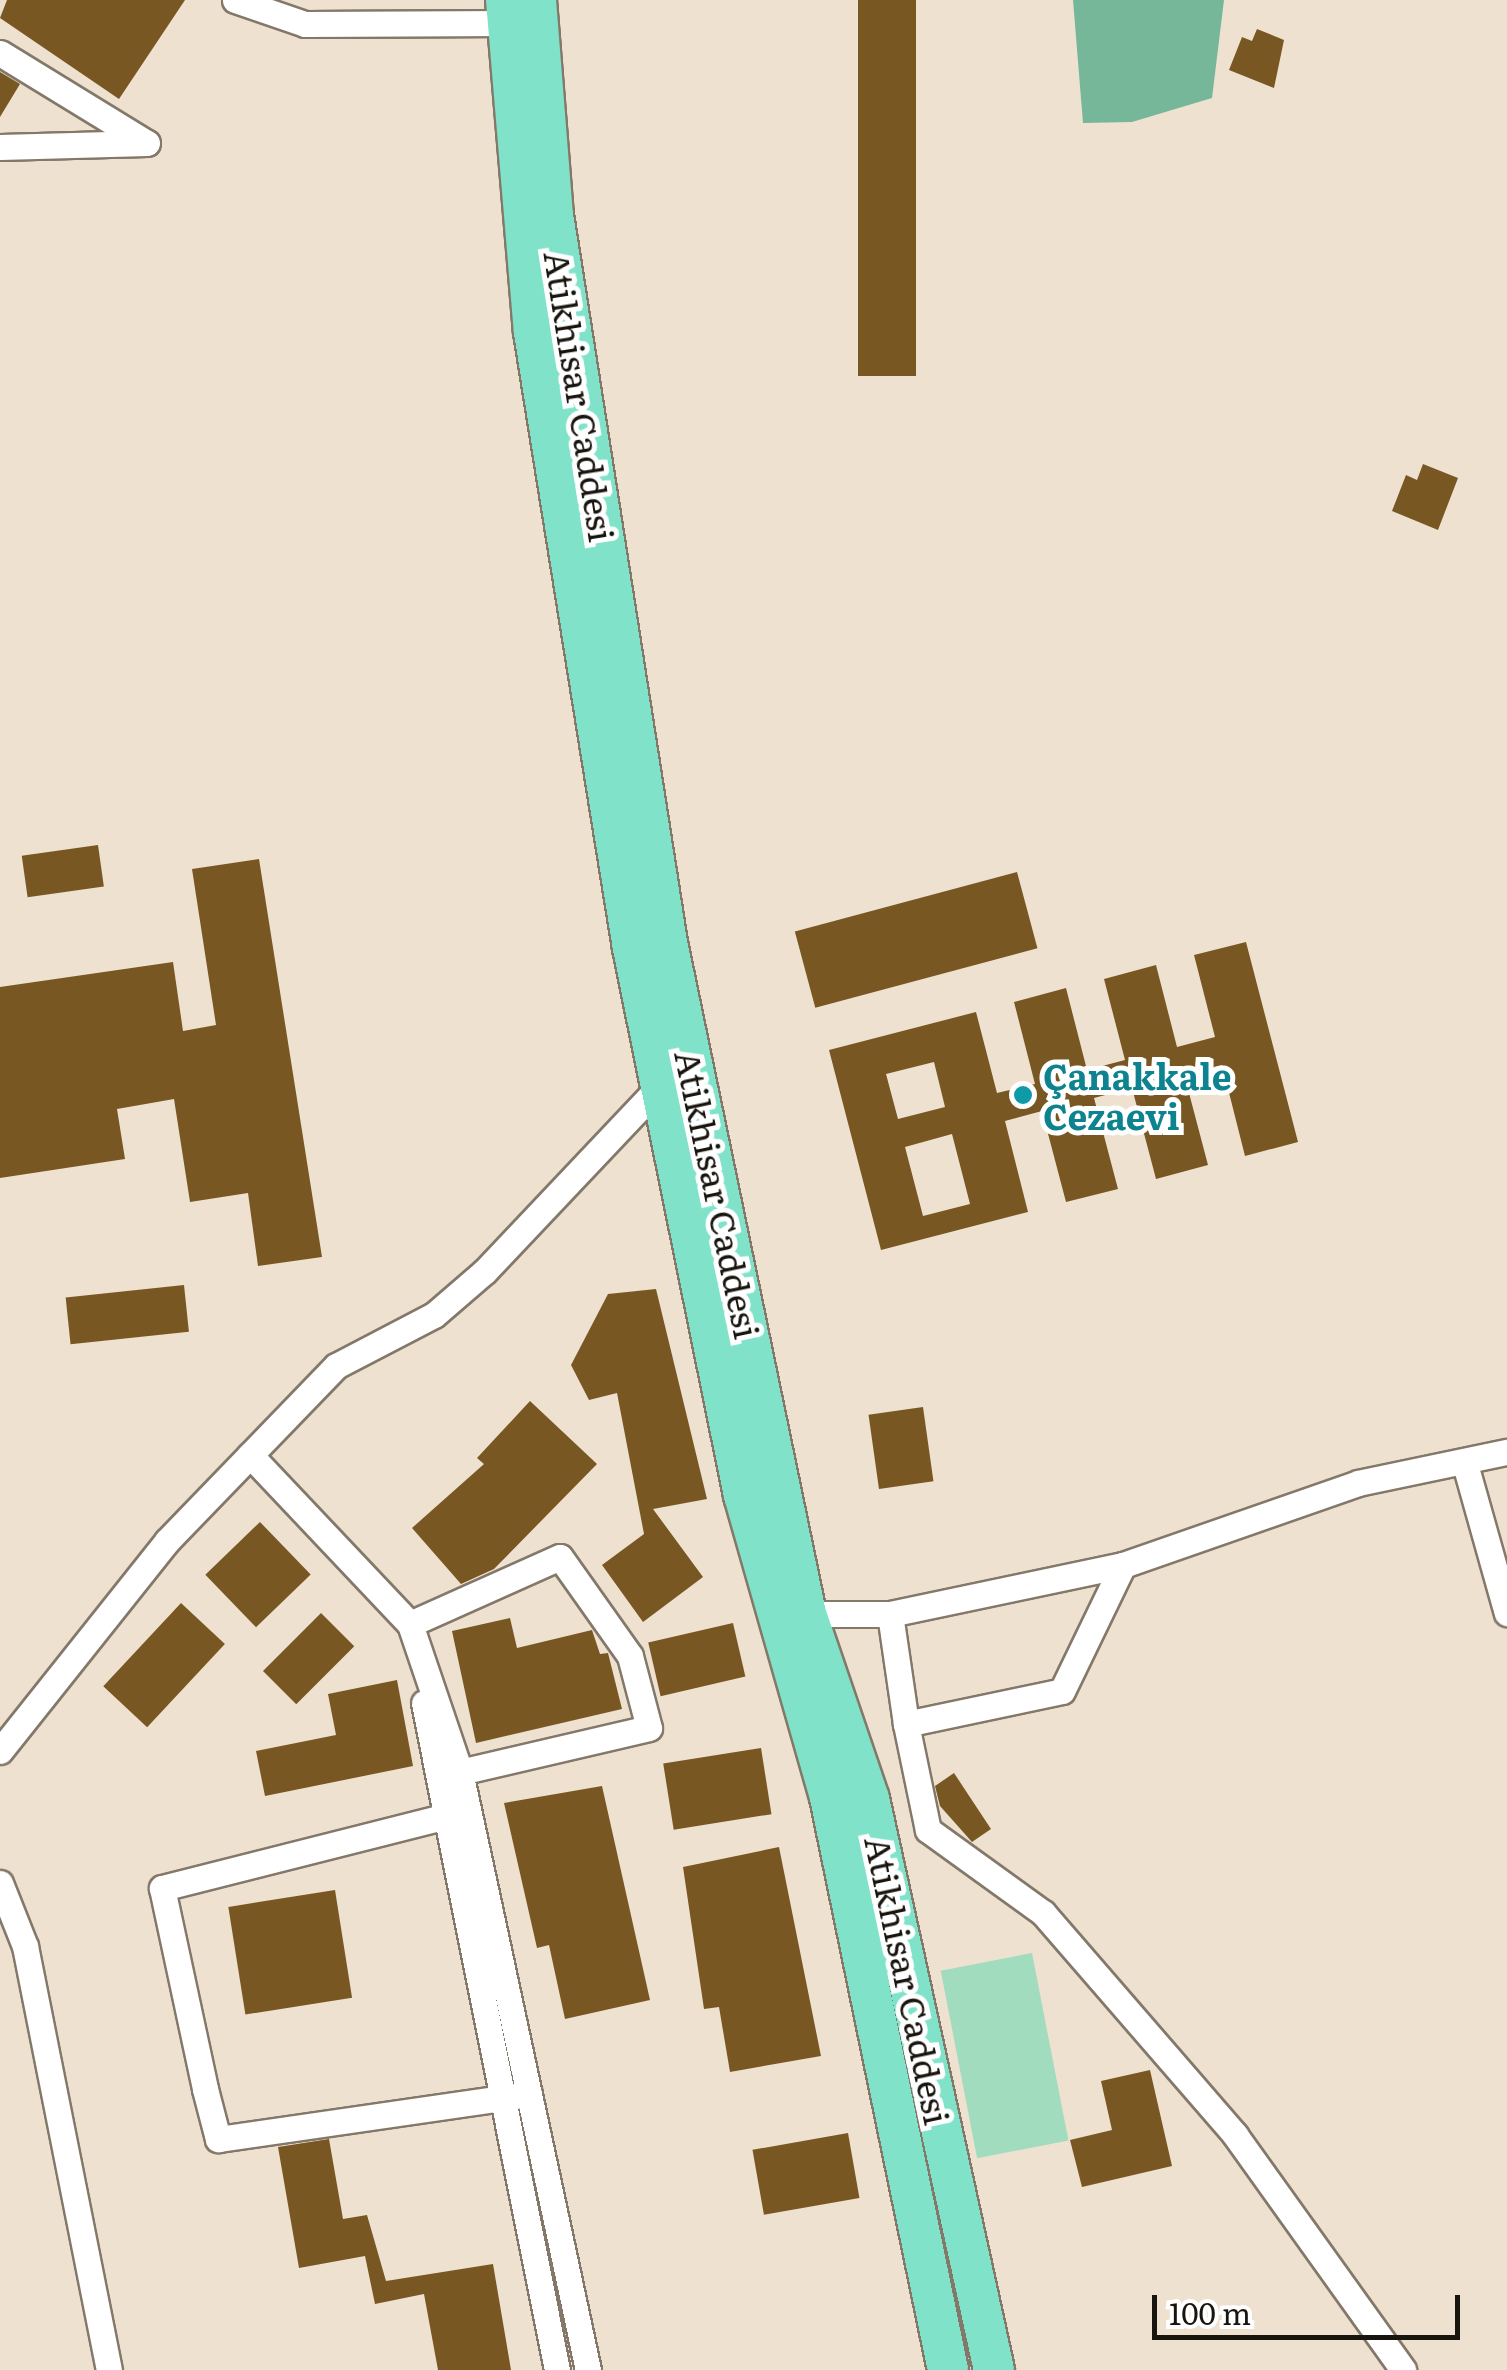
<!DOCTYPE html>
<meta charset="utf-8">
<style>
body{margin:0}
#map{position:relative;width:1507px;height:2370px;overflow:hidden;background:#eee1d0;font-family:Literata,serif}
div>[style]{position:absolute}
[style*='--x']{left:calc(var(--x)*1px);top:calc(var(--y)*1px);width:calc(var(--w)*1px);rotate:calc(var(--a)*1deg)}
.green>*{inset:0;background:#a1dcbf;transform-origin:0 0}
.forest>*{inset:0;background:#75b798}
.building>*{inset:0;background:#795723;transform-origin:0 0}
.roads{filter:drop-shadow(2px 0 #837869) drop-shadow(-2px 0 #837869) drop-shadow(0 2px #837869) drop-shadow(0 -2px #837869)}
.minor>*{height:25px;margin:-12.5px;padding:0 12.5px;transform-origin:12.5px;border-radius:12.5px;background:#fff}
.trunk>*{height:40px;margin:-20px;padding:0 20px;transform-origin:20px;border-radius:20px;background:#80e2c8}
.dots>*{width:28px;height:28px;translate:-50% -50%;box-sizing:border-box;border:5px solid #fff;border-radius:50%}
span{translate:-50% -50%;white-space:nowrap;text-align:center;line-height:1.15;-webkit-text-stroke:10px #fff;paint-order:stroke}
.street-label{font-size:35px;color:#18140e}
.culture-label{font-size:35px;color:#0d838f;font-weight:700}
.left{translate:0 -50%;text-align:left}
.scale{position:absolute;left:1152px;top:2295px;width:308px;height:45px;box-sizing:border-box;border:5px solid #18140e;border-top:0;padding-left:12px;font-size:30px;line-height:35px;white-space:nowrap;color:#18140e;-webkit-text-stroke:8px #fff;paint-order:stroke}
</style>
<div id="map">
<div class="green">
<i style="left:1032px;top:1953px;width:191px;height:93px;rotate:79deg"></i>
</div>
<div class="forest">
<i style="clip-path:polygon(1224px 0,1212px 98px,1132px 122px,1083px 123px,1073px 0)"></i>
</div>
<div class="building">
<i style="clip-path:polygon(7px 0,185px 0,119px 99px,0 18px)"></i>
<i style="left:858px;top:0;width:58px;height:376px"></i>
<i style="clip-path:polygon(1257px 29px,1284px 40px,1274px 88px,1229px 70px,1242px 37px,1252px 41px)"></i>
<i style="clip-path:polygon(0 72px,20px 84px,0 117px)"></i>
<i style="clip-path:polygon(1423px 464px,1458px 478px,1438px 530px,1392px 511px,1406px 475px,1417px 480px)"></i>
<i style="left:98px;top:845px;width:42px;height:77px;rotate:82deg"></i>
<i style="clip-path:polygon(259px 859px,322px 1257px,258px 1266px,248px 1193px,190px 1202px,174px 1099px,117px 1109px,125px 1159px,0 1178px,0 987px,173px 962px,183px 1031px,216px 1025px,192px 869px)"></i>
<i style="left:1017px;top:872px;width:79px;height:230px;rotate:75deg"></i>
<i style="clip-path:polygon(evenodd,1246px 942px,1298px 1142px,1245px 1156px,1222px 1065px,1184px 1074px,1208px 1165px,1156px 1179px,1132px 1088px,1094px 1098px,1118px 1189px,1066px 1202px,1042px 1111px,1005px 1121px,1028px 1212px,881px 1250px,829px 1050px,976px 1012px,997px 1093px,1035px 1084px,1014px 1002px,1066px 988px,1087px 1070px,1125px 1060px,1104px 979px,1156px 965px,1177px 1047px,1215px 1037px,1194px 955px,1246px 942px,934px 1062px,945px 1107px,898px 1119px,886px 1074px,934px 1062px,1246px 942px,952px 1134px,970px 1204px,923px 1216px,905px 1147px,952px 1134px)"></i>
<i style="left:184px;top:1285px;width:47px;height:119px;rotate:84deg"></i>
<i style="clip-path:polygon(656px 1289px,707px 1499px,653px 1509px,703px 1577px,643px 1622px,602px 1565px,644px 1534px,617px 1393px,589px 1400px,571px 1365px,608px 1294px)"></i>
<i style="clip-path:polygon(530px 1401px,597px 1464px,494px 1569px,461px 1584px,412px 1528px,484px 1464px,477px 1458px)"></i>
<i style="left:923px;top:1407px;width:75px;height:55px;rotate:82deg"></i>
<i style="left:260px;top:1522px;width:73px;height:76px;rotate:46deg"></i>
<i style="left:181px;top:1603px;width:60px;height:114px;rotate:43deg"></i>
<i style="left:321px;top:1613px;width:47px;height:82px;rotate:45deg"></i>
<i style="clip-path:polygon(510px 1618px,517px 1648px,592px 1630px,600px 1654px,608px 1653px,622px 1709px,476px 1743px,452px 1631px)"></i>
<i style="left:733px;top:1623px;width:55px;height:87px;rotate:77deg"></i>
<i style="clip-path:polygon(397px 1680px,413px 1766px,265px 1796px,256px 1751px,336px 1735px,328px 1694px)"></i>
<i style="left:761px;top:1748px;width:67px;height:99px;rotate:81deg"></i>
<i style="clip-path:polygon(954px 1773px,991px 1829px,972px 1842px,940px 1806px,935px 1786px)"></i>
<i style="clip-path:polygon(602px 1786px,650px 2000px,565px 2019px,549px 1945px,537px 1948px,504px 1803px)"></i>
<i style="clip-path:polygon(779px 1847px,821px 2056px,730px 2072px,719px 2007px,704px 2009px,683px 1867px)"></i>
<i style="left:335px;top:1890px;width:109px;height:108px;rotate:81deg"></i>
<i style="clip-path:polygon(1150px 2070px,1172px 2166px,1082px 2187px,1070px 2140px,1112px 2130px,1101px 2081px)"></i>
<i style="left:848px;top:2133px;width:66px;height:97px;rotate:80deg"></i>
<i style="clip-path:polygon(329px 2139px,343px 2219px,367px 2215px,386px 2281px,493px 2264px,511px 2370px,438px 2370px,424px 2294px,375px 2304px,365px 2256px,299px 2268px,278px 2147px)"></i>
</div>
<div class="roads">
<div class="minor">
<i style="--x:235;--y:0;--w:74;--a:18.9"></i>
<i style="--x:305;--y:24;--w:203;--a:-0.3"></i>
<i style="--x:0;--y:53;--w:172;--a:31.5"></i>
<i style="--x:0;--y:147;--w:147;--a:-1.6"></i>
<i style="--x:250;--y:1455;--w:233;--a:46.6"></i>
<i style="--x:410;--y:1624;--w:156;--a:71.3"></i>
<i style="--x:460;--y:1772;--w:612;--a:77.92"></i>
<i style="--x:1465;--y:1464;--w:155;--a:74.3"></i>
<i style="--x:806;--y:1614;--w:84;--a:0"></i>
<i style="--x:890;--y:1614;--w:111;--a:81.7"></i>
<i style="--x:906;--y:1724;--w:159;--a:-11.9"></i>
<i style="--x:1062;--y:1691;--w:140;--a:-64.2"></i>
<i style="--x:890;--y:1614;--w:238;--a:-11.9"></i>
<i style="--x:1123;--y:1565;--w:249;--a:-19.2"></i>
<i style="--x:1358;--y:1483;--w:152;--a:-11.8"></i>
<i style="--x:410;--y:1624;--w:164;--a:-24.1"></i>
<i style="--x:560;--y:1557;--w:121;--a:54.7"></i>
<i style="--x:630;--y:1656;--w:74;--a:75.2"></i>
<i style="--x:649;--y:1728;--w:194;--a:166.9"></i>
<i style="--x:460;--y:1772;--w:48;--a:110.7"></i>
<i style="--x:443;--y:1817;--w:290;--a:165.8"></i>
<i style="--x:162;--y:1888;--w:206;--a:77.9"></i>
<i style="--x:205;--y:2089;--w:52;--a:75.4"></i>
<i style="--x:218;--y:2139;--w:314;--a:-8.2"></i>
<i style="--x:424;--y:1703;--w:680;--a:78.72"></i>
<i style="--x:906;--y:1724;--w:108;--a:78.3"></i>
<i style="--x:928;--y:1830;--w:142;--a:35.8"></i>
<i style="--x:1043;--y:1913;--w:294;--a:49.1"></i>
<i style="--x:1235;--y:2135;--w:289;--a:54.4"></i>
<i style="--x:0;--y:1751;--w:268;--a:-51.5"></i>
<i style="--x:167;--y:1541;--w:243;--a:-46"></i>
<i style="--x:336;--y:1366;--w:110;--a:-27.5"></i>
<i style="--x:434;--y:1315;--w:67;--a:-40.8"></i>
<i style="--x:485;--y:1271;--w:255;--a:-46.6"></i>
<i style="--x:0;--y:1883;--w:68;--a:68.4"></i>
<i style="--x:25;--y:1946;--w:432;--a:78.8"></i>
</div>
<div class="trunk">
<i style="--x:506;--y:0;--w:333;--a:85.2"></i>
<i style="--x:534;--y:332;--w:624;--a:80.87"></i>
<i style="--x:633;--y:948;--w:558;--a:78.53"></i>
<i style="--x:744;--y:1495;--w:314;--a:74.1"></i>
<i style="--x:830;--y:1797;--w:585;--a:78.36"></i>
<i style="--x:536;--y:0;--w:216;--a:85.5"></i>
<i style="--x:553;--y:215;--w:737;--a:81.1"></i>
<i style="--x:667;--y:943;--w:685;--a:78.3"></i>
<i style="--x:806;--y:1614;--w:195;--a:71.2"></i>
<i style="--x:869;--y:1799;--w:585;--a:77.65"></i>
</div>
</div>
<div class="dots">
<i style="left:1023px;top:1095px;background:#0f9aa8"></i>
</div>
<div class="street-label">
<span style="left:581px;top:396px;rotate:81deg">Atikhisar Caddesi</span>
<span style="left:719px;top:1194px;rotate:78deg">Atikhisar Caddesi</span>
<span style="left:909px;top:1980px;rotate:78deg">Atikhisar Caddesi</span>
</div>
<div class="culture-label">
<span class="left" style="left:1043px;top:1095px">Çanakkale<br>Cezaevi</span>
</div>
<div class="scale">100 m</div>
</div>
